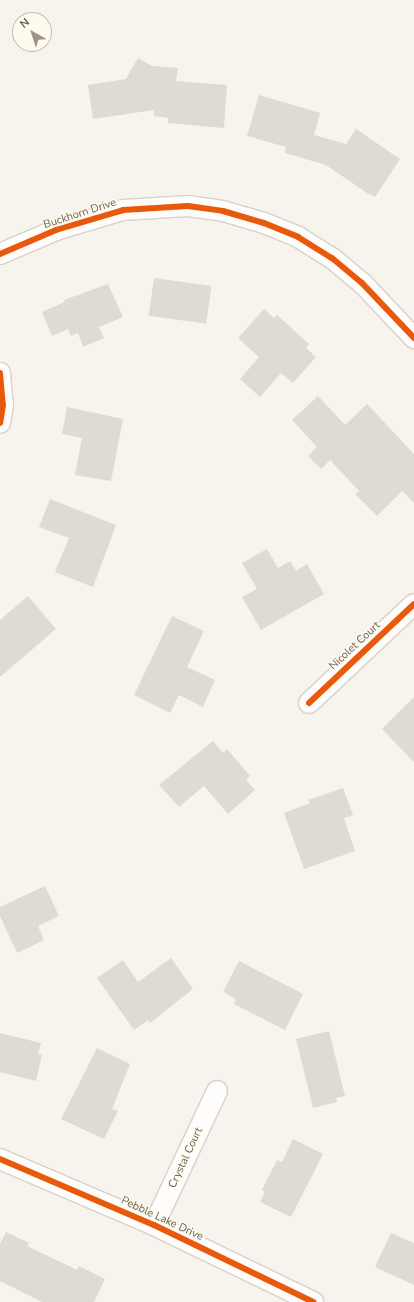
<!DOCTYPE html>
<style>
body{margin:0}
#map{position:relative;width:414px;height:1302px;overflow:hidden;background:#f6f4ed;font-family:"Nunito Sans",sans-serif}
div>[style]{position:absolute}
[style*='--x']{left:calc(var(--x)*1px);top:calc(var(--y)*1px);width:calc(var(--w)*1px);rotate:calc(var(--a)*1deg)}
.building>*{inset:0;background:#dfdad3;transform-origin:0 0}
.roads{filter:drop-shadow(1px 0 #d6d1cb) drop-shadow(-1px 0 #d6d1cb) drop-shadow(0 1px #d6d1cb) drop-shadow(0 -1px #d6d1cb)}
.minor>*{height:20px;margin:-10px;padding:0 10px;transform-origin:10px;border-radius:10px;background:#fefdfc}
.cycleway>*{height:6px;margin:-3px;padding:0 3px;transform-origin:3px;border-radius:3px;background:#e8590c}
span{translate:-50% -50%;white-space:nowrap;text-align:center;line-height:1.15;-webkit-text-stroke:3px #fdfaef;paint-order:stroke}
.street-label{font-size:11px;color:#72604f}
.north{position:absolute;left:12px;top:12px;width:40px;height:40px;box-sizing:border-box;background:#fdfaef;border:1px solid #c5bcaf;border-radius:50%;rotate:321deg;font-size:11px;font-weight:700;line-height:16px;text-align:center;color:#72604f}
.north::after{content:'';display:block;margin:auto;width:14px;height:18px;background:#a09486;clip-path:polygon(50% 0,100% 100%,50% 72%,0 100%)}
</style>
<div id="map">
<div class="building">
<i style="clip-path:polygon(138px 58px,152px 66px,178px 68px,176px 81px,227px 85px,224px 128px,168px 123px,168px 118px,154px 116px,154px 110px,93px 119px,88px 85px,126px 79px)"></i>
<i style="clip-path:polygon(259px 95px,320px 113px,314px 135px,346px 144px,356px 129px,400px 159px,375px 197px,367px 193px,326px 165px,285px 153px,286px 147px,247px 136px)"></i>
<i style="left:154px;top:278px;width:58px;height:38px;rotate:8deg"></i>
<i style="clip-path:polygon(108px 284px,123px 317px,99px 327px,104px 338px,83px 347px,78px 333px,71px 336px,68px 329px,52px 336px,42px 312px,65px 302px,64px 300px)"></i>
<i style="clip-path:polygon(264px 309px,274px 318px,277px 315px,309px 344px,306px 348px,316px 357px,293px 383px,281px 373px,260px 397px,240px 379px,259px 357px,238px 338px)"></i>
<i style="clip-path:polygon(318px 396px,345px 425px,367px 404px,414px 454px,414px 503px,402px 491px,377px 516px,355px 494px,359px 491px,330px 460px,321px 469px,308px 456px,317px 447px,292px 420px)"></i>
<i style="clip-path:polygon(67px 407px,123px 419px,111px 481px,75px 475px,82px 438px,62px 434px)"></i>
<i style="clip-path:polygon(50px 499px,116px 525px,93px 587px,55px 572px,69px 538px,39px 527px)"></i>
<i style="clip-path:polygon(267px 549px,278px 568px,290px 561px,296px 571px,307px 564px,324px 594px,261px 630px,242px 597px,257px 589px,242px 563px)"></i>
<i style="clip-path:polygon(28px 596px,56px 629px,0 677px,0 620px)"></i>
<i style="clip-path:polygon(172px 616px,204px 631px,187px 667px,215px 680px,203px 707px,179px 695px,170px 713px,134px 695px)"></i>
<i style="clip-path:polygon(414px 697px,414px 762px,382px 729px)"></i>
<i style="clip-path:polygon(213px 741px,223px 753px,227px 749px,250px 776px,246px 780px,255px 790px,228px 814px,204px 786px,179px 807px,159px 785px)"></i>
<i style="clip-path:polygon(343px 788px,353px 815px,344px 818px,355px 851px,304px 869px,284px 813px,310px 803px,308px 800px)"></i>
<i style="clip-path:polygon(45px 886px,59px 916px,38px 926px,44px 940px,17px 953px,0 916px,0 907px)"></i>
<i style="clip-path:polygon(171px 958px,193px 989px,150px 1023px,148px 1020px,134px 1030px,97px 978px,123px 960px,138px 982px)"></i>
<i style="clip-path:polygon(239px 961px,303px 994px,285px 1030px,234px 1004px,236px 999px,223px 992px)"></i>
<i style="clip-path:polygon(329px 1031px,345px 1096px,336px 1098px,337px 1102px,313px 1108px,296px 1039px)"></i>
<i style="clip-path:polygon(0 1033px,41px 1043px,38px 1054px,42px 1055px,36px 1081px,0 1072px)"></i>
<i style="clip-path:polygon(97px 1048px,130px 1064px,112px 1109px,118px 1111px,104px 1139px,61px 1119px)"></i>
<i style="clip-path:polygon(293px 1139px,323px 1154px,291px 1217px,260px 1202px,265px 1192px,262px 1190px,277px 1160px,282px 1162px)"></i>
<i style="clip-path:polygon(6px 1232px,29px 1243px,27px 1246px,77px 1270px,79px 1266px,105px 1279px,94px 1302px,42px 1302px,0 1281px,0 1244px)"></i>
<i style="clip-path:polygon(391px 1233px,414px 1243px,414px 1285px,375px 1267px)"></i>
</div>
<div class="roads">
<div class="minor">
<i style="--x:0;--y:254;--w:61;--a:-23.2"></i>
<i style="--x:56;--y:230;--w:70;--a:-16.6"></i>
<i style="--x:123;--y:210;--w:65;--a:-3.5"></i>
<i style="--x:188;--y:206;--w:35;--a:8"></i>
<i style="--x:223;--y:211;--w:43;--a:16.3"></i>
<i style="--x:264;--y:223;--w:37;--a:22"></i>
<i style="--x:298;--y:237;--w:40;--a:32"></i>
<i style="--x:332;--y:258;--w:39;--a:40"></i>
<i style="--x:362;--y:283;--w:76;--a:46.6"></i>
<i style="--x:0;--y:373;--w:32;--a:85"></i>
<i style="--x:3;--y:405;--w:18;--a:99"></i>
<i style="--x:309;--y:703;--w:144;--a:-43.3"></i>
<i style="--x:0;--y:1159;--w:168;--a:23.2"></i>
<i style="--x:154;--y:1225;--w:177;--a:25.8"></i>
<i style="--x:154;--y:1225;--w:148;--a:-64.8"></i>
</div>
</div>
<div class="cycleway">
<i style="--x:0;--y:254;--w:61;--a:-23.2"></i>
<i style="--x:56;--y:230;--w:70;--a:-16.6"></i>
<i style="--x:123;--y:210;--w:65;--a:-3.5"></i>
<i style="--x:188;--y:206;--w:35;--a:8"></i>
<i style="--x:223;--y:211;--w:43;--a:16.3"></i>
<i style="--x:264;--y:223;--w:37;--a:22"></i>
<i style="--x:298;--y:237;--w:40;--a:32"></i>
<i style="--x:332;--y:258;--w:39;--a:40"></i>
<i style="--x:362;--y:283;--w:76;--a:46.6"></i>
<i style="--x:0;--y:373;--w:32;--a:85"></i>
<i style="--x:3;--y:405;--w:18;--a:99"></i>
<i style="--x:309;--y:703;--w:144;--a:-43.3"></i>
<i style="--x:0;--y:1159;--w:168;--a:23.2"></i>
<i style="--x:154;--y:1225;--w:177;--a:25.8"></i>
</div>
<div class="street-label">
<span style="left:80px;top:214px;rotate:-18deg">Buckhorn Drive</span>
<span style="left:355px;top:646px;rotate:-43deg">Nicolet Court</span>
<span style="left:186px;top:1158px;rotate:-65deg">Crystal Court</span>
<span style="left:162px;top:1219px;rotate:25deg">Pebble Lake Drive</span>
</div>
<div class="north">N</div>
</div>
